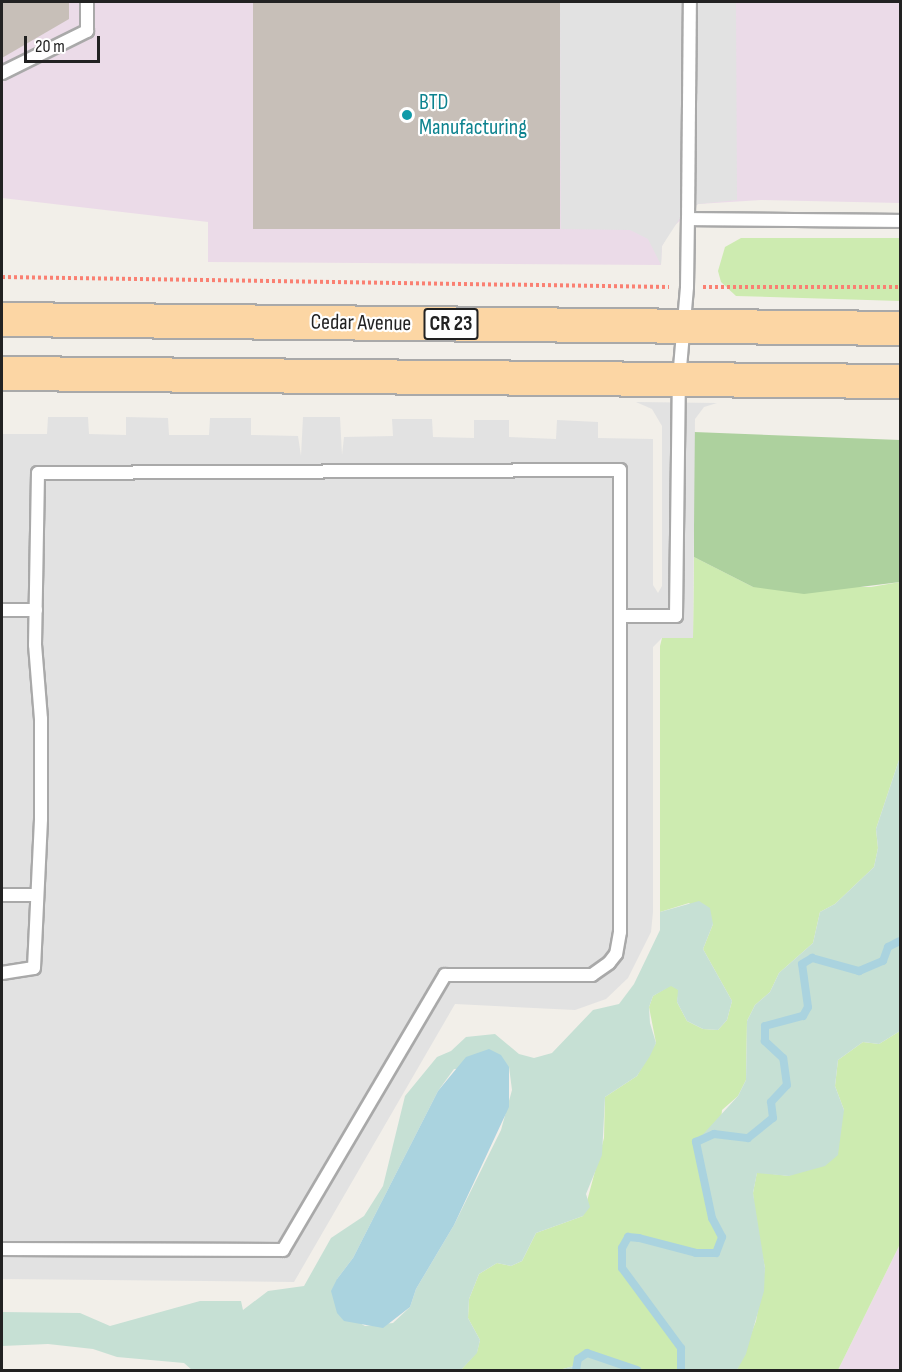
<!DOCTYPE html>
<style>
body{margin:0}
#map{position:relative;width:902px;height:1372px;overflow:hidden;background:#f2efe9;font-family:"Sofia Sans Condensed",sans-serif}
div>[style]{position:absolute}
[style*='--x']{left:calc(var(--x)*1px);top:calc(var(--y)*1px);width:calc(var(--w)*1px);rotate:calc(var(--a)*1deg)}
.industrial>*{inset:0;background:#ebdbe8}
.grass>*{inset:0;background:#cdebb0}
.forest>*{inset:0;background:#add19e}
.wetland>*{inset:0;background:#c6e0d4}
.parking>*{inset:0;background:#e2e2e2}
.water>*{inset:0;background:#aad3df}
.stream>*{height:8px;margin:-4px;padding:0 4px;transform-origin:4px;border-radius:4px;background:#aad3df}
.building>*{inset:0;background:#c7bfb8;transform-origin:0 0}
.path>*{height:4px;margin-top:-2px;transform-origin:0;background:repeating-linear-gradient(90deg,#fa8072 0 3px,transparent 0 6px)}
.roads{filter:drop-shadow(2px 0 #a9a9a9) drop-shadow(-2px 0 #a9a9a9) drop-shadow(0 2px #a9a9a9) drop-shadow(0 -2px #a9a9a9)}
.lane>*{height:12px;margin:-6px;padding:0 6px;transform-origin:6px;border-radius:6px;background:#fff}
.primary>*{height:33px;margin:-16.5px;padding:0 16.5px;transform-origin:16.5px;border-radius:16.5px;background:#fcd6a4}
.dots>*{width:16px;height:16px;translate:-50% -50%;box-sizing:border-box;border:3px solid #fff;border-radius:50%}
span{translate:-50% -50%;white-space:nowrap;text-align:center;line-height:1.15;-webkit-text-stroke:4.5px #fff;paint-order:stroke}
.shield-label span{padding:2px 4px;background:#fff;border:2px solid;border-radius:4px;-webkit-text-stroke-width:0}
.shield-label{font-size:21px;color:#222;font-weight:700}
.culture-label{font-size:22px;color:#0d838f}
.left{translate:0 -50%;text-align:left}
.street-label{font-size:22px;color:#222}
.frame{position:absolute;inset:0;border:3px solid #222;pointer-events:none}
.scale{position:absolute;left:24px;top:36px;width:76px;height:27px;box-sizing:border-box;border:3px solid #222;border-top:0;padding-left:8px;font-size:18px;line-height:21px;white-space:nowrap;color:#222;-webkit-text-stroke:4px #fff;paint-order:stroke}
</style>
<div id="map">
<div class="industrial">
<i style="clip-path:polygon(2px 2px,900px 2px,900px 203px,761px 200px,698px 204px,671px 229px,662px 246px,661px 265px,208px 262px,208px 222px,2px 198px)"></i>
<i style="clip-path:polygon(900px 1244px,900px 1370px,838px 1370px)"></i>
</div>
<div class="grass">
<i style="clip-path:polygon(741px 238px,900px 238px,900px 301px,736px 296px,721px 282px,718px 271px,725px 247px)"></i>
<i style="clip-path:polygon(694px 557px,753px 587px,871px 587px,900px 582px,900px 757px,876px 829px,878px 848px,874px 867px,835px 904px,820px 912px,813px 943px,779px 973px,770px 992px,755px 1005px,747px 1021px,746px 1080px,738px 1096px,722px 1110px,712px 1218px,722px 1237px,716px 1253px,696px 1253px,629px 1237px,623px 1268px,681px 1348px,681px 1370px,637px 1370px,587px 1353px,574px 1366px,559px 1370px,461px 1370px,477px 1352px,480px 1340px,468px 1318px,469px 1299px,479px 1274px,497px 1263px,511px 1266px,522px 1261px,536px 1233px,583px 1216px,604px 1138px,605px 1097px,637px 1076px,656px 1043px,649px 1007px,653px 996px,671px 985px,679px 990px,677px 1002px,687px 1021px,703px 1029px,718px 1030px,727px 1020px,732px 1001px,703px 949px,713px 924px,689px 903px,660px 912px,660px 646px,662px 638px,693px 638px)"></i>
<i style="clip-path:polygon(900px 1031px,900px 1244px,838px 1370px,737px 1370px,756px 1321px,765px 1268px,755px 1220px,753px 1193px,757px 1172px,789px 1176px,844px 1110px,835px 1086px,838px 1060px,863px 1042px,879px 1044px)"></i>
</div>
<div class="forest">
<i style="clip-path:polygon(694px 432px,900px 440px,900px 582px,804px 594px,753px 587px,694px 557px)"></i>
</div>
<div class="wetland">
<i style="clip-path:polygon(900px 757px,900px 1031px,879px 1044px,863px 1042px,838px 1060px,835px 1086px,844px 1110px,838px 1155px,825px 1166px,789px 1176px,757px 1173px,753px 1193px,765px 1268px,764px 1291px,746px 1354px,737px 1370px,681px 1370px,681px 1348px,622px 1268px,622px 1248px,628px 1237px,639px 1238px,696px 1253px,716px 1253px,722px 1237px,712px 1218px,696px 1142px,738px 1096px,746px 1080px,747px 1021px,755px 1005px,770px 992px,779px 973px,813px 943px,820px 912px,835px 904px,874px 867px,878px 848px,876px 829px)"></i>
<i style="clip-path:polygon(evenodd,699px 901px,710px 908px,713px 924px,703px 949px,732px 1001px,727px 1020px,718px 1030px,703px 1029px,687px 1021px,677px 1002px,678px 990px,671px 986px,653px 996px,649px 1007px,650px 1023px,656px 1043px,650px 1056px,637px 1076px,605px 1097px,602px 1155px,586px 1194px,590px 1207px,583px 1216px,536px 1233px,522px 1261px,511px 1266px,497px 1263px,479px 1274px,469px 1299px,468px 1318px,480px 1340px,477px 1353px,461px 1370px,192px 1370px,184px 1363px,117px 1357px,93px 1349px,48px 1344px,2px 1346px,2px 1312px,80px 1313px,110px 1326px,200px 1301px,241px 1301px,243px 1310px,268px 1291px,304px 1286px,331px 1238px,364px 1216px,383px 1186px,405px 1096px,437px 1057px,451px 1051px,466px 1037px,495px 1034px,519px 1054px,534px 1058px,552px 1053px,593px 1010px,619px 1004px,634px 984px,660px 930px,660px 912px,699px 901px,509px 1067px,512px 1090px,501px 1130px,454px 1225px,416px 1289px,410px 1307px,393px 1323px,365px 1326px,358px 1322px,337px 1279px,353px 1258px,438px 1091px,454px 1069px,509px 1067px)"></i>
<i style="clip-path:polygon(587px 1353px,606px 1359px,637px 1370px,559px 1370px,574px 1366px)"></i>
</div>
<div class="parking">
<i style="clip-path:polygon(560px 2px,736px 2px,737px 200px,698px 204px,682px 215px,662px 246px,661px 265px,648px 239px,630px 230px,561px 229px)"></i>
<i style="clip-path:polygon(636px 402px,717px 403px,704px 407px,695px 419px,693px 638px,662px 638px,653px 647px,653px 912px,651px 932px,628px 978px,606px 999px,575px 1010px,455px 1004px,294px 1282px,2px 1279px,2px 434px,47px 434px,48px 417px,88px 417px,89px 434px,126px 435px,126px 417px,168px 418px,169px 435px,209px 435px,210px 418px,251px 418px,251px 435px,298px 436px,301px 456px,303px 417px,340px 417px,342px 455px,344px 437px,393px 436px,392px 419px,432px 419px,433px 437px,474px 438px,474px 420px,509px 420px,509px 437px,556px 439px,557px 420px,598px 422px,598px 438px,653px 439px,653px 585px,658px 593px,662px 586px,662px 426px,652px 409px)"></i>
</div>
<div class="water">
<i style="clip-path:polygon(489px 1049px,501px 1055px,509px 1067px,509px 1107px,454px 1225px,416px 1289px,410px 1307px,383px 1328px,344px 1321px,337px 1313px,331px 1291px,337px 1279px,353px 1258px,438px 1091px,466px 1057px)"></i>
</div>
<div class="stream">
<i style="--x:576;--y:1370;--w:11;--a:-80"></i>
<i style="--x:578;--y:1359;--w:11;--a:-34"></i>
<i style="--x:587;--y:1353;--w:53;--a:18.8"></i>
<i style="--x:681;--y:1370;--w:22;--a:-90"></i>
<i style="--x:681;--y:1348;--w:99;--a:-126.4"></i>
<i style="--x:622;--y:1268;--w:20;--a:-90"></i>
<i style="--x:622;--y:1248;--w:13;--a:-61"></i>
<i style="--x:628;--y:1237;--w:11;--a:5"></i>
<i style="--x:639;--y:1238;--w:59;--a:14.7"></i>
<i style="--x:696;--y:1253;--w:20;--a:0"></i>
<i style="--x:716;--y:1253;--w:17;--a:-69"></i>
<i style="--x:722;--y:1237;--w:21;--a:-118"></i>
<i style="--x:712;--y:1218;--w:78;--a:-101.9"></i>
<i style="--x:696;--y:1142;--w:20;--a:-24"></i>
<i style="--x:714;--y:1134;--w:34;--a:7"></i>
<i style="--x:748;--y:1138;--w:32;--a:-39"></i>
<i style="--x:773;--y:1118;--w:16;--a:-97"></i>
<i style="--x:771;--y:1102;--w:23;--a:-47"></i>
<i style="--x:787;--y:1085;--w:27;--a:-98"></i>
<i style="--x:783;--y:1058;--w:25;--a:-137"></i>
<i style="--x:765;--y:1041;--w:15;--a:-90"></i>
<i style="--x:765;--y:1026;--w:39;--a:-15"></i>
<i style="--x:803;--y:1016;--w:10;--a:-61"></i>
<i style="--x:808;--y:1007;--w:43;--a:-97.9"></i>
<i style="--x:802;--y:964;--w:12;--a:-31"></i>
<i style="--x:812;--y:958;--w:49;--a:15.5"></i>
<i style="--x:859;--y:971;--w:26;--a:-23"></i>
<i style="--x:883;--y:961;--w:15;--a:-70"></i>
<i style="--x:888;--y:947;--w:13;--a:-27"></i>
</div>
<div class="building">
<i style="clip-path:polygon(2px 2px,69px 2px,69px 19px,2px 58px)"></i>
<i style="left:253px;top:2px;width:307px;height:227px"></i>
</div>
<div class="path">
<i style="--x:2;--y:277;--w:667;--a:0.86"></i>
<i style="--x:703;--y:287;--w:197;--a:0"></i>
</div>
<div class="roads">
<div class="lane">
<i style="--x:2;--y:73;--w:95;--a:-26.3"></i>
<i style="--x:87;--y:31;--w:29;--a:-90"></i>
<i style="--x:688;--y:219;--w:217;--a:-89.5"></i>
<i style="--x:2;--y:610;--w:34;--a:0"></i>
<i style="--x:620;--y:616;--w:56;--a:0"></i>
<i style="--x:676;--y:616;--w:237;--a:-89.3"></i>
<i style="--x:679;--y:379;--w:92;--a:-85"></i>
<i style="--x:687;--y:287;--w:68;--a:-89.2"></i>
<i style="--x:688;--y:219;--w:212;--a:0.5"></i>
<i style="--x:2;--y:895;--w:33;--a:0"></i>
<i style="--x:2;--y:973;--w:32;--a:-9"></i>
<i style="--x:34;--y:968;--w:149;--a:-87.3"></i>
<i style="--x:41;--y:819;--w:100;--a:-90"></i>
<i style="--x:41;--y:719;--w:74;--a:-94.6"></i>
<i style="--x:35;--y:645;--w:172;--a:-89"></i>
<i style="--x:38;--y:473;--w:582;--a:-0.3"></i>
<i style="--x:620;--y:470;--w:462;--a:90"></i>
<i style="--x:620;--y:932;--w:22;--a:100"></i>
<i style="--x:616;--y:954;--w:11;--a:128"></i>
<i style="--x:609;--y:963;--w:21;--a:145"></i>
<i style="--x:592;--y:975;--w:147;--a:180"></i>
<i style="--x:445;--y:975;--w:319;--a:120.5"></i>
<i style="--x:283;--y:1250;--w:281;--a:-179.8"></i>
</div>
<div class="primary">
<i style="--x:2;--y:319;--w:898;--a:0.57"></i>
<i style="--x:2;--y:373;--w:898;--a:0.51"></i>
</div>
</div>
<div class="dots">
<i style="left:407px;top:115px;background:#0f9aa8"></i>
</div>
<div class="shield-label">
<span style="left:451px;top:324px">CR 23</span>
</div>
<div class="culture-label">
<span class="left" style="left:419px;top:115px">BTD<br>Manufacturing</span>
</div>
<div class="street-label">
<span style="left:361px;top:323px;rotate:1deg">Cedar Avenue</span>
</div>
<div class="frame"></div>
<div class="scale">20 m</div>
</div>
